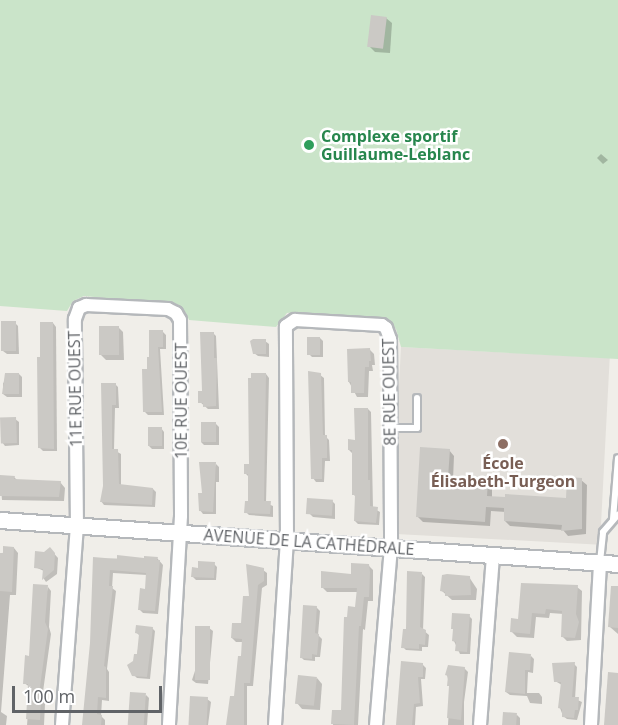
<!DOCTYPE html>
<meta charset="utf-8">
<style>
body{margin:0}
#map{position:relative;width:618px;height:725px;overflow:hidden;background:#f0eee9;font-family:"Open Sans",sans-serif}
div>[style]{position:absolute}
[style*='--x']{left:calc(var(--x)*1px);top:calc(var(--y)*1px);width:calc(var(--w)*1px);rotate:calc(var(--a)*1deg)}
.education>*{inset:0;background:#e2dfda;transform-origin:0 0}
.green>*{inset:0;background:#cae4c9}
.shadow>*{inset:0;background:#0003}
.building>*{inset:0;background:#cbc9c5;transform-origin:0 0}
.roads{filter:drop-shadow(2px 0 #b5b8bb) drop-shadow(-2px 0 #b5b8bb) drop-shadow(0 2px #b5b8bb) drop-shadow(0 -2px #b5b8bb)}
.service>*{height:6px;margin:-3px;padding:0 3px;transform-origin:3px;border-radius:3px;background:#fff}
.minor>*{height:12px;margin:-6px;padding:0 6px;transform-origin:6px;border-radius:6px;background:#fff}
.tertiary>*{height:15px;margin:-7.5px;padding:0 7.5px;transform-origin:7.5px;border-radius:7.5px;background:#fff}
.dots>*{width:16px;height:16px;translate:-50% -50%;box-sizing:border-box;border:3px solid #fff;border-radius:50%}
span{translate:-50% -50%;white-space:nowrap;text-align:center;line-height:1.15;-webkit-text-stroke:5px #fff;paint-order:stroke}
.leisure-label{font-size:16px;color:#27864d;font-weight:700}
.left{translate:0 -50%;text-align:left}
.street-label{font-size:16px;color:#606367}
.education-label{font-size:16px;color:#785e54;font-weight:700}
.scale{position:absolute;left:12px;top:686px;width:150px;height:27px;box-sizing:border-box;border:3px solid #606367;border-top:0;padding-left:8px;font-size:18px;line-height:21px;white-space:nowrap;color:#606367;-webkit-text-stroke:4px #fff;paint-order:stroke}
</style>
<div id="map">
<div class="education">
<i style="left:401px;top:347px;width:209px;height:187px;rotate:3deg"></i>
</div>
<div class="green">
<i style="clip-path:polygon(0 0,618px 0,618px 359px,401px 347px,396px 329px,384px 318px,297px 312px,287px 313px,276px 327px,189px 320px,186px 313px,177px 305px,84px 296px,73px 301px,67px 311px,0 306px)"></i>
</div>
<div class="shadow">
<i style="clip-path:polygon(386px 18px,392px 23px,390px 53px,375px 52px,370px 47px)"></i>
<i style="clip-path:polygon(601px 154px,608px 160px,603px 164px,597px 158px)"></i>
<i style="clip-path:polygon(15px 323px,18px 326px,19px 354px,7px 354px,3px 351px)"></i>
<i style="clip-path:polygon(53px 323px,56px 327px,57px 451px,43px 451px,40px 448px)"></i>
<i style="clip-path:polygon(118px 327px,123px 332px,124px 360px,106px 360px,101px 355px)"></i>
<i style="clip-path:polygon(163px 332px,166px 335px,166px 349px,160px 349px,164px 415px,148px 415px,145px 412px,148px 370px)"></i>
<i style="clip-path:polygon(213px 333px,216px 336px,219px 409px,208px 409px,200px 402px,204px 393px)"></i>
<i style="clip-path:polygon(320px 338px,323px 341px,323px 357px,312px 357px,309px 354px)"></i>
<i style="clip-path:polygon(265px 341px,269px 344px,269px 357px,258px 356px,254px 353px)"></i>
<i style="clip-path:polygon(370px 350px,374px 354px,375px 365px,372px 365px,373px 371px,369px 371px,368px 397px,357px 397px,349px 382px)"></i>
<i style="clip-path:polygon(19px 374px,22px 377px,22px 397px,7px 397px,3px 394px,3px 383px)"></i>
<i style="clip-path:polygon(266px 374px,269px 378px,266px 503px,273px 506px,273px 517px,249px 515px,246px 512px,250px 503px,249px 477px,245px 473px,250px 465px)"></i>
<i style="clip-path:polygon(320px 375px,324px 378px,325px 436px,329px 440px,330px 461px,325px 461px,324px 482px,316px 482px,313px 478px)"></i>
<i style="clip-path:polygon(102px 384px,115px 384px,118px 387px,119px 408px,115px 408px,114px 450px,121px 454px,121px 486px,153px 489px,156px 492px,155px 507px,104px 505px,101px 501px,104px 486px)"></i>
<i style="clip-path:polygon(368px 409px,371px 412px,373px 508px,380px 512px,379px 525px,358px 524px,355px 521px,357px 498px,354px 495px,352px 453px,349px 450px,357px 441px)"></i>
<i style="clip-path:polygon(15px 419px,19px 422px,19px 445px,5px 446px,2px 442px)"></i>
<i style="clip-path:polygon(216px 424px,219px 427px,219px 445px,204px 445px,201px 442px)"></i>
<i style="clip-path:polygon(161px 428px,164px 432px,164px 449px,152px 449px,149px 446px)"></i>
<i style="clip-path:polygon(449px 450px,454px 456px,453px 480px,487px 482px,492px 487px,492px 498px,567px 500px,581px 480px,587px 485px,586px 534px,568px 536px,563px 530px,510px 526px,505px 521px,506px 512px,491px 511px,490px 526px,423px 522px,417px 516px)"></i>
<i style="clip-path:polygon(216px 464px,219px 467px,219px 482px,216px 482px,216px 514px,203px 514px,200px 510px,204px 494px)"></i>
<i style="clip-path:polygon(0 476px,14px 477px,18px 481px,60px 482px,65px 488px,64px 501px,2px 500px)"></i>
<i style="clip-path:polygon(332px 501px,335px 504px,335px 519px,313px 517px,310px 514px)"></i>
<i style="clip-path:polygon(14px 548px,18px 553px,16px 595px,10px 595px,1px 712px,7px 716px,6px 725px,0 725px,0 554px)"></i>
<i style="clip-path:polygon(50px 549px,58px 558px,57px 574px,46px 582px,44px 579px,44px 571px,35px 567px)"></i>
<i style="clip-path:polygon(157px 558px,163px 565px,158px 614px,143px 613px,139px 609px,146px 590px,147px 575px,113px 573px,112px 588px,116px 591px,107px 669px,109px 672px,109px 701px,102px 700px,101px 716px,105px 720px,105px 725px,84px 725px,91px 643px,94px 559px)"></i>
<i style="clip-path:polygon(214px 564px,217px 567px,216px 580px,196px 580px,193px 577px,199px 569px)"></i>
<i style="clip-path:polygon(248px 566px,263px 570px,267px 573px,267px 585px,262px 588px,253px 686px,247px 686px,247px 725px,230px 725px,244px 642px,236px 642px,232px 638px,243px 625px,251px 597px)"></i>
<i style="clip-path:polygon(369px 566px,373px 570px,373px 601px,368px 601px,365px 630px,363px 629px,358px 725px,333px 725px,334px 711px,342px 712px,348px 619px,357px 609px,358px 592px,327px 592px,323px 588px)"></i>
<i style="clip-path:polygon(422px 574px,425px 577px,423px 630px,429px 635px,428px 647px,422px 647px,422px 651px,406px 650px,403px 647px)"></i>
<i style="clip-path:polygon(469px 577px,477px 589px,476px 600px,452px 600px,442px 591px)"></i>
<i style="clip-path:polygon(48px 587px,51px 591px,49px 627px,51px 634px,42px 699px,45px 704px,44px 725px,27px 725px,30px 687px,24px 683px)"></i>
<i style="clip-path:polygon(577px 587px,582px 591px,581px 640px,567px 641px,562px 636px,564px 614px,550px 613px,549px 618px,536px 617px,534px 638px,517px 637px,512px 632px,519px 620px)"></i>
<i style="clip-path:polygon(618px 588px,618px 634px,610px 627px)"></i>
<i style="clip-path:polygon(316px 607px,320px 611px,318px 635px,322px 639px,320px 657px,315px 657px,315px 661px,304px 660px,301px 657px)"></i>
<i style="clip-path:polygon(469px 616px,472px 619px,470px 654px,460px 654px,454px 641px)"></i>
<i style="clip-path:polygon(152px 628px,155px 631px,150px 679px,137px 678px,134px 675px,140px 636px,137px 633px)"></i>
<i style="clip-path:polygon(209px 628px,213px 631px,208px 684px,196px 683px,192px 680px)"></i>
<i style="clip-path:polygon(531px 656px,534px 659px,533px 673px,528px 672px,527px 693px,539px 693px,542px 697px,542px 704px,530px 703px,527px 696px,510px 695px,506px 692px)"></i>
<i style="clip-path:polygon(574px 664px,577px 667px,575px 699px,582px 702px,577px 720px,567px 719px,563px 716px,560px 708px,562px 685px,555px 681px)"></i>
<i style="clip-path:polygon(423px 665px,426px 668px,425px 679px,421px 679px,423px 706px,416px 707px,415px 725px,397px 725px)"></i>
<i style="clip-path:polygon(464px 668px,468px 672px,464px 702px,464px 725px,448px 725px,450px 688px,447px 675px)"></i>
<i style="clip-path:polygon(317px 678px,322px 684px,320px 710px,302px 709px,297px 703px)"></i>
<i style="clip-path:polygon(146px 695px,149px 698px,147px 725px,129px 725px)"></i>
<i style="clip-path:polygon(207px 699px,211px 702px,208px 725px,189px 725px)"></i>
<i style="clip-path:polygon(517px 715px,520px 718px,520px 725px,503px 725px)"></i>
</div>
<div class="building">
<i style="left:371px;top:15px;width:16px;height:32px;rotate:7deg"></i>
<i style="left:16px;top:321px;width:30px;height:15px;rotate:90deg"></i>
<i style="clip-path:polygon(40px 322px,53px 322px,54px 449px,38px 448px,37px 357px,40px 357px)"></i>
<i style="left:99px;top:326px;width:20px;height:29px"></i>
<i style="clip-path:polygon(149px 330px,163px 330px,163px 347px,158px 347px,162px 412px,143px 412px,142px 369px,147px 369px,147px 357px,149px 357px)"></i>
<i style="clip-path:polygon(200px 332px,214px 332px,214px 358px,217px 358px,216px 406px,203px 407px,203px 403px,198px 403px,198px 391px,202px 391px)"></i>
<i style="left:307px;top:337px;width:13px;height:18px"></i>
<i style="clip-path:polygon(253px 339px,266px 339px,266px 354px,253px 354px,250px 341px)"></i>
<i style="clip-path:polygon(370px 348px,371px 361px,369px 361px,369px 367px,365px 367px,364px 393px,351px 393px,351px 382px,348px 382px,347px 349px)"></i>
<i style="clip-path:polygon(308px 371px,321px 373px,323px 435px,327px 435px,327px 458px,322px 458px,322px 479px,311px 479px)"></i>
<i style="clip-path:polygon(5px 373px,19px 373px,19px 394px,2px 394px)"></i>
<i style="clip-path:polygon(251px 373px,266px 373px,264px 501px,271px 501px,270px 514px,244px 513px,245px 501px,248px 501px,248px 474px,244px 474px,244px 464px,249px 464px,248px 378px,251px 378px)"></i>
<i style="clip-path:polygon(101px 383px,116px 383px,116px 405px,112px 405px,112px 449px,118px 449px,119px 484px,153px 488px,152px 505px,100px 502px,103px 486px)"></i>
<i style="clip-path:polygon(354px 408px,368px 408px,368px 480px,370px 480px,370px 506px,378px 507px,376px 523px,354px 521px,355px 495px,352px 495px,352px 450px,348px 450px,348px 439px,355px 440px)"></i>
<i style="left:16px;top:417px;width:26px;height:16px;rotate:88deg"></i>
<i style="left:201px;top:422px;width:15px;height:20px"></i>
<i style="left:148px;top:427px;width:14px;height:19px"></i>
<i style="clip-path:polygon(420px 447px,450px 449px,448px 478px,488px 481px,487px 496px,505px 497px,505px 494px,566px 498px,567px 477px,582px 478px,582px 529px,561px 531px,562px 525px,504px 521px,504px 508px,486px 507px,485px 522px,416px 517px)"></i>
<i style="clip-path:polygon(199px 462px,216px 462px,213px 512px,199px 511px,198px 493px,202px 493px)"></i>
<i style="clip-path:polygon(0 475px,15px 476px,14px 479px,61px 481px,59px 497px,0 496px)"></i>
<i style="left:307px;top:498px;width:26px;height:16px;rotate:4deg"></i>
<i style="clip-path:polygon(3px 546px,14px 547px,12px 592px,0 591px,0 553px,3px 553px)"></i>
<i style="clip-path:polygon(50px 547px,55px 553px,54px 570px,42px 580px,43px 569px,34px 568px,35px 551px,44px 552px)"></i>
<i style="clip-path:polygon(117px 555px,144px 558px,144px 556px,158px 557px,157px 560px,160px 560px,155px 611px,138px 610px,140px 588px,145px 589px,146px 573px,110px 570px,109px 586px,113px 586px,104px 666px,106px 667px,106px 698px,98px 697px,97px 714px,102px 715px,101px 725px,82px 725px,90px 643px,93px 557px,117px 559px)"></i>
<i style="clip-path:polygon(198px 561px,215px 562px,214px 578px,191px 577px,192px 567px,198px 568px)"></i>
<i style="clip-path:polygon(351px 563px,369px 564px,370px 572px,369px 597px,364px 597px,361px 626px,359px 626px,354px 725px,331px 724px,332px 710px,341px 710px,344px 617px,347px 617px,348px 606px,355px 607px,357px 588px,321px 588px,321px 571px,351px 574px)"></i>
<i style="clip-path:polygon(246px 564px,264px 568px,264px 581px,258px 585px,250px 683px,244px 683px,244px 725px,226px 725px,230px 696px,234px 696px,238px 656px,241px 656px,242px 639px,231px 638px,232px 623px,241px 623px,243px 596px,249px 596px)"></i>
<i style="clip-path:polygon(407px 571px,422px 572px,420px 627px,426px 630px,425px 645px,419px 644px,419px 649px,401px 648px,403px 629px,406px 629px)"></i>
<i style="clip-path:polygon(447px 574px,470px 576px,471px 595px,445px 596px,445px 592px,440px 591px,442px 575px)"></i>
<i style="clip-path:polygon(521px 583px,578px 585px,576px 614px,579px 622px,575px 638px,561px 637px,562px 611px,546px 609px,545px 614px,532px 613px,530px 634px,510px 632px,511px 618px,518px 619px)"></i>
<i style="clip-path:polygon(33px 584px,48px 585px,45px 622px,48px 629px,39px 694px,41px 699px,40px 720px,26px 719px,28px 684px,23px 684px,25px 655px,29px 656px)"></i>
<i style="clip-path:polygon(611px 586px,618px 586px,618px 628px,608px 627px)"></i>
<i style="clip-path:polygon(303px 605px,317px 606px,315px 633px,319px 634px,317px 655px,312px 654px,312px 659px,300px 658px)"></i>
<i style="clip-path:polygon(452px 613px,470px 614px,467px 652px,455px 651px,456px 642px,452px 641px,453px 629px,451px 629px)"></i>
<i style="clip-path:polygon(136px 625px,153px 627px,147px 677px,132px 676px,127px 665px,133px 661px,134px 654px,137px 654px,139px 634px,135px 633px)"></i>
<i style="left:195px;top:626px;width:15px;height:54px"></i>
<i style="clip-path:polygon(509px 652px,531px 654px,530px 670px,525px 670px,525px 694px,505px 692px)"></i>
<i style="clip-path:polygon(401px 661px,423px 663px,423px 677px,418px 677px,420px 703px,414px 704px,412px 725px,396px 725px)"></i>
<i style="clip-path:polygon(575px 662px,572px 697px,579px 697px,578px 710px,575px 710px,574px 718px,562px 717px,562px 709px,558px 708px,561px 682px,554px 682px,552px 663px)"></i>
<i style="clip-path:polygon(448px 665px,465px 667px,461px 720px,447px 718px,449px 686px,447px 686px,448px 676px,445px 675px)"></i>
<i style="clip-path:polygon(608px 672px,618px 673px,618px 725px,604px 725px)"></i>
<i style="left:298px;top:675px;width:19px;height:29px;rotate:6deg"></i>
<i style="left:130px;top:692px;width:16px;height:33px;rotate:4deg"></i>
<i style="left:190px;top:696px;width:18px;height:29px;rotate:3deg"></i>
<i style="left:503px;top:712px;width:14px;height:13px;rotate:4deg"></i>
</div>
<div class="roads">
<div class="service">
<i style="--x:390;--y:428;--w:27;--a:0"></i>
<i style="--x:417;--y:428;--w:30;--a:-90"></i>
<i style="--x:613;--y:519;--w:61;--a:-85.3"></i>
<i style="--x:600;--y:562;--w:30;--a:-84"></i>
<i style="--x:603;--y:532;--w:23;--a:-49"></i>
</div>
<div class="minor">
<i style="--x:62;--y:725;--w:199;--a:-85.7"></i>
<i style="--x:77;--y:527;--w:208;--a:-90.6"></i>
<i style="--x:75;--y:319;--w:12;--a:-70"></i>
<i style="--x:79;--y:308;--w:8;--a:-23"></i>
<i style="--x:86;--y:305;--w:82;--a:2.8"></i>
<i style="--x:168;--y:309;--w:9;--a:27"></i>
<i style="--x:176;--y:313;--w:8;--a:60"></i>
<i style="--x:180;--y:320;--w:196;--a:89.7"></i>
<i style="--x:181;--y:516;--w:209;--a:93.3"></i>
<i style="--x:275;--y:725;--w:186;--a:-86.3"></i>
<i style="--x:287;--y:539;--w:213;--a:-90.3"></i>
<i style="--x:286;--y:326;--w:11;--a:-34"></i>
<i style="--x:295;--y:320;--w:87;--a:3.3"></i>
<i style="--x:382;--y:325;--w:5;--a:37"></i>
<i style="--x:386;--y:328;--w:12;--a:70"></i>
<i style="--x:390;--y:339;--w:208;--a:89.7"></i>
<i style="--x:391;--y:547;--w:179;--a:94.8"></i>
<i style="--x:480;--y:725;--w:170;--a:-85.6"></i>
<i style="--x:591;--y:725;--w:163;--a:-86.8"></i>
</div>
<div class="tertiary">
<i style="--x:0;--y:520;--w:620;--a:4.07"></i>
</div>
</div>
<div class="dots">
<i style="left:309px;top:145px;background:#2e9e5b"></i>
<i style="left:503px;top:444px;background:#8d6e63"></i>
</div>
<div class="leisure-label">
<span class="left" style="left:321px;top:145px">Complexe sportif<br>Guillaume-Leblanc</span>
</div>
<div class="street-label">
<span style="left:75px;top:389px;rotate:-91deg">11E RUE OUEST</span>
<span style="left:389px;top:392px;rotate:-91deg">8E RUE OUEST</span>
<span style="left:181px;top:401px;rotate:-90deg">10E RUE OUEST</span>
<span style="left:309px;top:542px;rotate:4deg">AVENUE DE LA CATHÉDRALE</span>
</div>
<div class="education-label">
<span style="left:503px;top:472px">École<br>Élisabeth-Turgeon</span>
</div>
<div class="scale">100 m</div>
</div>
